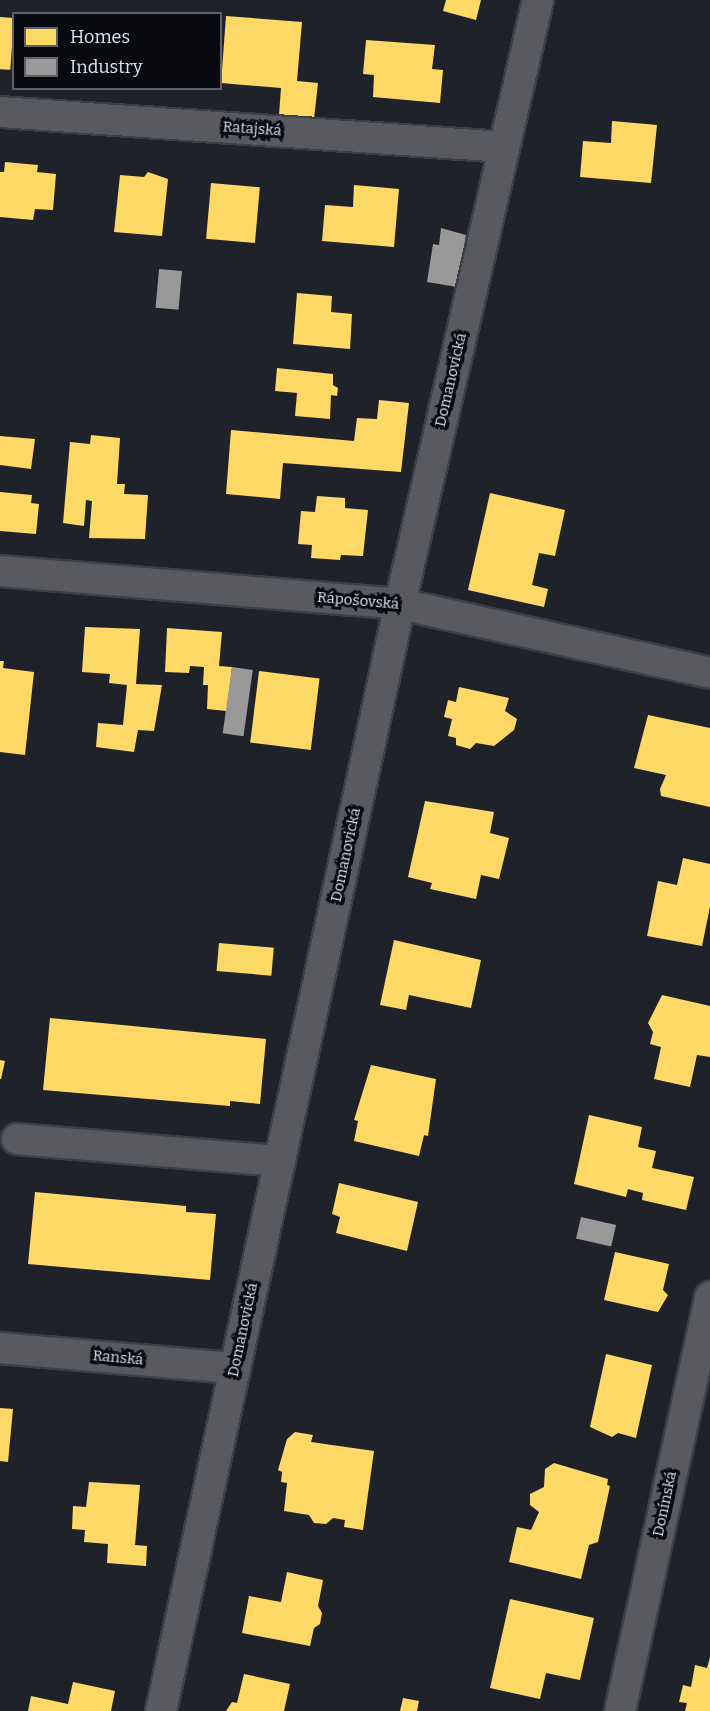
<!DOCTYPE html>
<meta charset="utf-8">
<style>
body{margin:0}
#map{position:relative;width:710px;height:1711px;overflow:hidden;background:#20222a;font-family:Bitter,serif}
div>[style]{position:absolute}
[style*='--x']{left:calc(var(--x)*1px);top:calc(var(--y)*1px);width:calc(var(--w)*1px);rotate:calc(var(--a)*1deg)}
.homes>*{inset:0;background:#ffd966;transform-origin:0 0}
.industry>*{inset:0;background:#999;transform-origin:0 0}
.roads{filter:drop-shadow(2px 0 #3d3f46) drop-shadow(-2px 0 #3d3f46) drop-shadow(0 2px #3d3f46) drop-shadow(0 -2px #3d3f46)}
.street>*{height:30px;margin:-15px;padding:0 15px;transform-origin:15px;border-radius:15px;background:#585a60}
span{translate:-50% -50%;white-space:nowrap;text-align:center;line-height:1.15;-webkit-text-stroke:6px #080a10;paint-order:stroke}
.street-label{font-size:15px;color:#e1e5ef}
.legend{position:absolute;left:12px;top:12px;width:210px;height:78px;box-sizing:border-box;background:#080a10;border:2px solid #5f6269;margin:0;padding:8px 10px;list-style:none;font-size:18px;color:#e1e5ef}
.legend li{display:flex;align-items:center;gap:12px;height:30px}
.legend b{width:30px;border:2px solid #5f6269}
</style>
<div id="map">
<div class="homes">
<i style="clip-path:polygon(446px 0,481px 0,476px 20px,443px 11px)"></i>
<i style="clip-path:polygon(226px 16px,302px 22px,297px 81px,318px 83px,314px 119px,279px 115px,281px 88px,221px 83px)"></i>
<i style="left:0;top:17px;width:14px;height:52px;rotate:4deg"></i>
<i style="clip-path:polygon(366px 40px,435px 45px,432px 69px,443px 70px,440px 103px,373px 97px,374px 75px,363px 74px)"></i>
<i style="clip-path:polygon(612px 121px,657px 125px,651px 183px,580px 177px,583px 141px,611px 143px)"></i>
<i style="clip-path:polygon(5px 162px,38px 165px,37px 172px,56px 174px,53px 210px,35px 209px,33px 220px,0 217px,0 172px,4px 172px)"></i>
<i style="clip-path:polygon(148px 172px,168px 179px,162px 236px,114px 232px,120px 175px,144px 177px)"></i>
<i style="left:211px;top:183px;width:49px;height:56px;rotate:5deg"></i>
<i style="clip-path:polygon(354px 185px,399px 189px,394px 247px,322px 241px,325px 205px,353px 207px)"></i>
<i style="clip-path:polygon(297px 293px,332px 296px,331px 312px,352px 314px,350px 349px,293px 344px)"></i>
<i style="clip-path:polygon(277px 368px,333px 374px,333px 385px,338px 388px,337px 396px,331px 395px,330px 419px,295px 416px,297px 393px,275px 391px)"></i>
<i style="clip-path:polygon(379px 400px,409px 403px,401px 472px,283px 463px,280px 499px,226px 494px,231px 430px,354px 441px,357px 418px,377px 419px)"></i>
<i style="clip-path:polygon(91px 435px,120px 438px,117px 484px,125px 484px,124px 494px,148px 495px,145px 539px,89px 538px,92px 501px,86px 500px,84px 526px,63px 523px,70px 442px,90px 444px)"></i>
<i style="clip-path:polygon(0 436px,35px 439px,31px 469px,0 465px)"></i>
<i style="clip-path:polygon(0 492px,32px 495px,31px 503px,39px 504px,36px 534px,0 531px)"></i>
<i style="clip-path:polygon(490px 493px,565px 510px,555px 556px,539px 553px,532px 585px,548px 589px,544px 607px,468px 590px)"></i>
<i style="clip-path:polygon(317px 496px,345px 498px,345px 508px,368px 510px,363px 556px,341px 555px,340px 560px,311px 558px,312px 545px,298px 544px,301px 511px,315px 512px)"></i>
<i style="clip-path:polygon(85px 627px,140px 629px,136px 684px,162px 685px,154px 731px,138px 730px,134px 752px,96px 747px,98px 723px,123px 725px,127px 685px,109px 683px,110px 674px,82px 672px)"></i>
<i style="clip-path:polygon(167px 628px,222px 632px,219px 666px,232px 667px,227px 711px,207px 709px,208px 685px,203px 685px,204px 667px,190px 666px,189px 673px,165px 672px)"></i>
<i style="clip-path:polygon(0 661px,4px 661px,3px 668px,34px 672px,25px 755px,0 752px)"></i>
<i style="left:259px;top:671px;width:61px;height:72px;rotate:7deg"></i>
<i style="clip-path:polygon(459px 687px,509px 698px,505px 711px,517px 719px,514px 730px,494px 746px,476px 743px,470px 749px,456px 745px,456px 738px,448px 736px,452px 719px,444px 717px,448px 700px,456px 702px)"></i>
<i style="clip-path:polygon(648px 715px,710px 728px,710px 807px,661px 796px,660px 789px,666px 775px,634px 768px)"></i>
<i style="clip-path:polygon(425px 801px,494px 812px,490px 833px,509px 838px,499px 879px,481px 875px,476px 899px,430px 889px,432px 883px,408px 877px)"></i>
<i style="clip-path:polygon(683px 858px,710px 864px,710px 907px,702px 946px,647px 936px,658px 881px,677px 885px)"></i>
<i style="clip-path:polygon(394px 940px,481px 960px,471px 1008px,409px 995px,406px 1010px,380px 1005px)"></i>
<i style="left:219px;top:943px;width:55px;height:28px;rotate:5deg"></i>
<i style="clip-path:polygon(662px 995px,710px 1006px,710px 1057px,697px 1055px,690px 1087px,654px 1079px,661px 1047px,650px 1044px,653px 1032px,648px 1023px)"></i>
<i style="clip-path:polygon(50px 1018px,266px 1039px,260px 1104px,230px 1101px,230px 1106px,43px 1090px)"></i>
<i style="clip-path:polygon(0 1060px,5px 1061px,1px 1079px,0 1079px)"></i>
<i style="clip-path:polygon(371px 1065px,436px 1079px,428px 1136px,424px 1135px,419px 1156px,354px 1141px,358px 1121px,354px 1120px)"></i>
<i style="clip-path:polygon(589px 1115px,642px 1127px,638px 1147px,656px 1151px,652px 1168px,694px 1177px,686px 1210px,642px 1200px,643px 1193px,628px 1189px,626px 1197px,574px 1184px)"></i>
<i style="clip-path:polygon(339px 1183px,418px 1202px,407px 1251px,336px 1233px,340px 1217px,332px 1214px)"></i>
<i style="clip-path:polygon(35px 1192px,186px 1206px,186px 1212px,216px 1214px,210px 1280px,28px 1264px)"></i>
<i style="clip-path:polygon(615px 1252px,669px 1264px,663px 1290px,668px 1295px,658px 1312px,604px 1300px)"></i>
<i style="clip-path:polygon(606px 1354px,652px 1365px,636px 1438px,618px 1433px,612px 1437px,590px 1427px)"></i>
<i style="clip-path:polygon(0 1408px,13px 1409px,8px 1462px,0 1461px)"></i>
<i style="clip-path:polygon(295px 1432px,313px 1435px,311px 1442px,374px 1451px,363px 1530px,344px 1527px,345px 1520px,333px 1518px,326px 1524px,314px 1523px,309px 1515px,284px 1511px,287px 1483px,281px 1482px,282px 1472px,278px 1470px,287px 1439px)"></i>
<i style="clip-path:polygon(554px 1463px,608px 1479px,607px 1485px,610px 1486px,598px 1542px,589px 1545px,581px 1579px,509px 1562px,517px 1527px,531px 1530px,539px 1512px,530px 1505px,530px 1494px,544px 1487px,545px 1469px)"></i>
<i style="clip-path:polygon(89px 1482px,140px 1485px,135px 1545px,147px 1546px,146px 1566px,107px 1563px,108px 1544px,84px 1542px,85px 1530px,72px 1529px,73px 1506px,86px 1507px)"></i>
<i style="clip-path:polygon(287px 1572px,323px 1580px,318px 1606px,322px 1613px,320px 1624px,314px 1628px,310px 1646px,242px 1633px,249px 1596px,281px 1602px)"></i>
<i style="clip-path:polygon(510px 1599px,594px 1618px,580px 1680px,546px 1673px,540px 1699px,490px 1688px)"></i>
<i style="clip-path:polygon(710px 1657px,710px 1711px,685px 1711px,687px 1703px,679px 1702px,683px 1685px,691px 1687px,695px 1665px,707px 1668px)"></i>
<i style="clip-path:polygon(244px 1674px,290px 1684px,284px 1711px,226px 1711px,232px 1702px,237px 1703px)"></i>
<i style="clip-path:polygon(73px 1682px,115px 1691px,111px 1711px,28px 1711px,31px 1696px,68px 1704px)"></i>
<i style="clip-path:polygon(403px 1698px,419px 1701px,417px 1711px,400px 1711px)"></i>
</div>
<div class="industry">
<i style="clip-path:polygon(441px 228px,466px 235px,457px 287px,427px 282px,433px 244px,439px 245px)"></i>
<i style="left:159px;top:269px;width:23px;height:39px;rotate:5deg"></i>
<i style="left:232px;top:667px;width:21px;height:67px;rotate:8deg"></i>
<i style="left:581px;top:1217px;width:36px;height:22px;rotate:13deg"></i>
</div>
<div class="roads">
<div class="street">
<i style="--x:0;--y:112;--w:505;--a:3.97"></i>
<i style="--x:0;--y:571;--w:401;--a:4.7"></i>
<i style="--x:400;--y:604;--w:318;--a:12.5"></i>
<i style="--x:17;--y:1139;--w:264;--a:4.8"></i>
<i style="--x:0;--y:1348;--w:236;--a:4.9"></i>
<i style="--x:161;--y:1711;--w:1133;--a:-77.82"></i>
<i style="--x:400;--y:604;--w:620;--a:-77.13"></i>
<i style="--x:620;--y:1711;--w:424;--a:-77.7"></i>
</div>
</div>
<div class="street-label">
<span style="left:252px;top:129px;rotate:4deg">Ratajská</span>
<span style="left:451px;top:380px;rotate:-77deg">Domanovická</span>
<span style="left:358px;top:601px;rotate:5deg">Rápošovská</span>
<span style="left:346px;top:855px;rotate:-78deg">Domanovická</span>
<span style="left:243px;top:1330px;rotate:-78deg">Domanovická</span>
<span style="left:118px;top:1358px;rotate:5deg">Ranská</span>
<span style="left:665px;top:1504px;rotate:-78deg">Donínská</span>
</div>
<ul class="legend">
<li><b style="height:16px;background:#ffd966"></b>Homes</li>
<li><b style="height:16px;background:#999"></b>Industry</li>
</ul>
</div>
